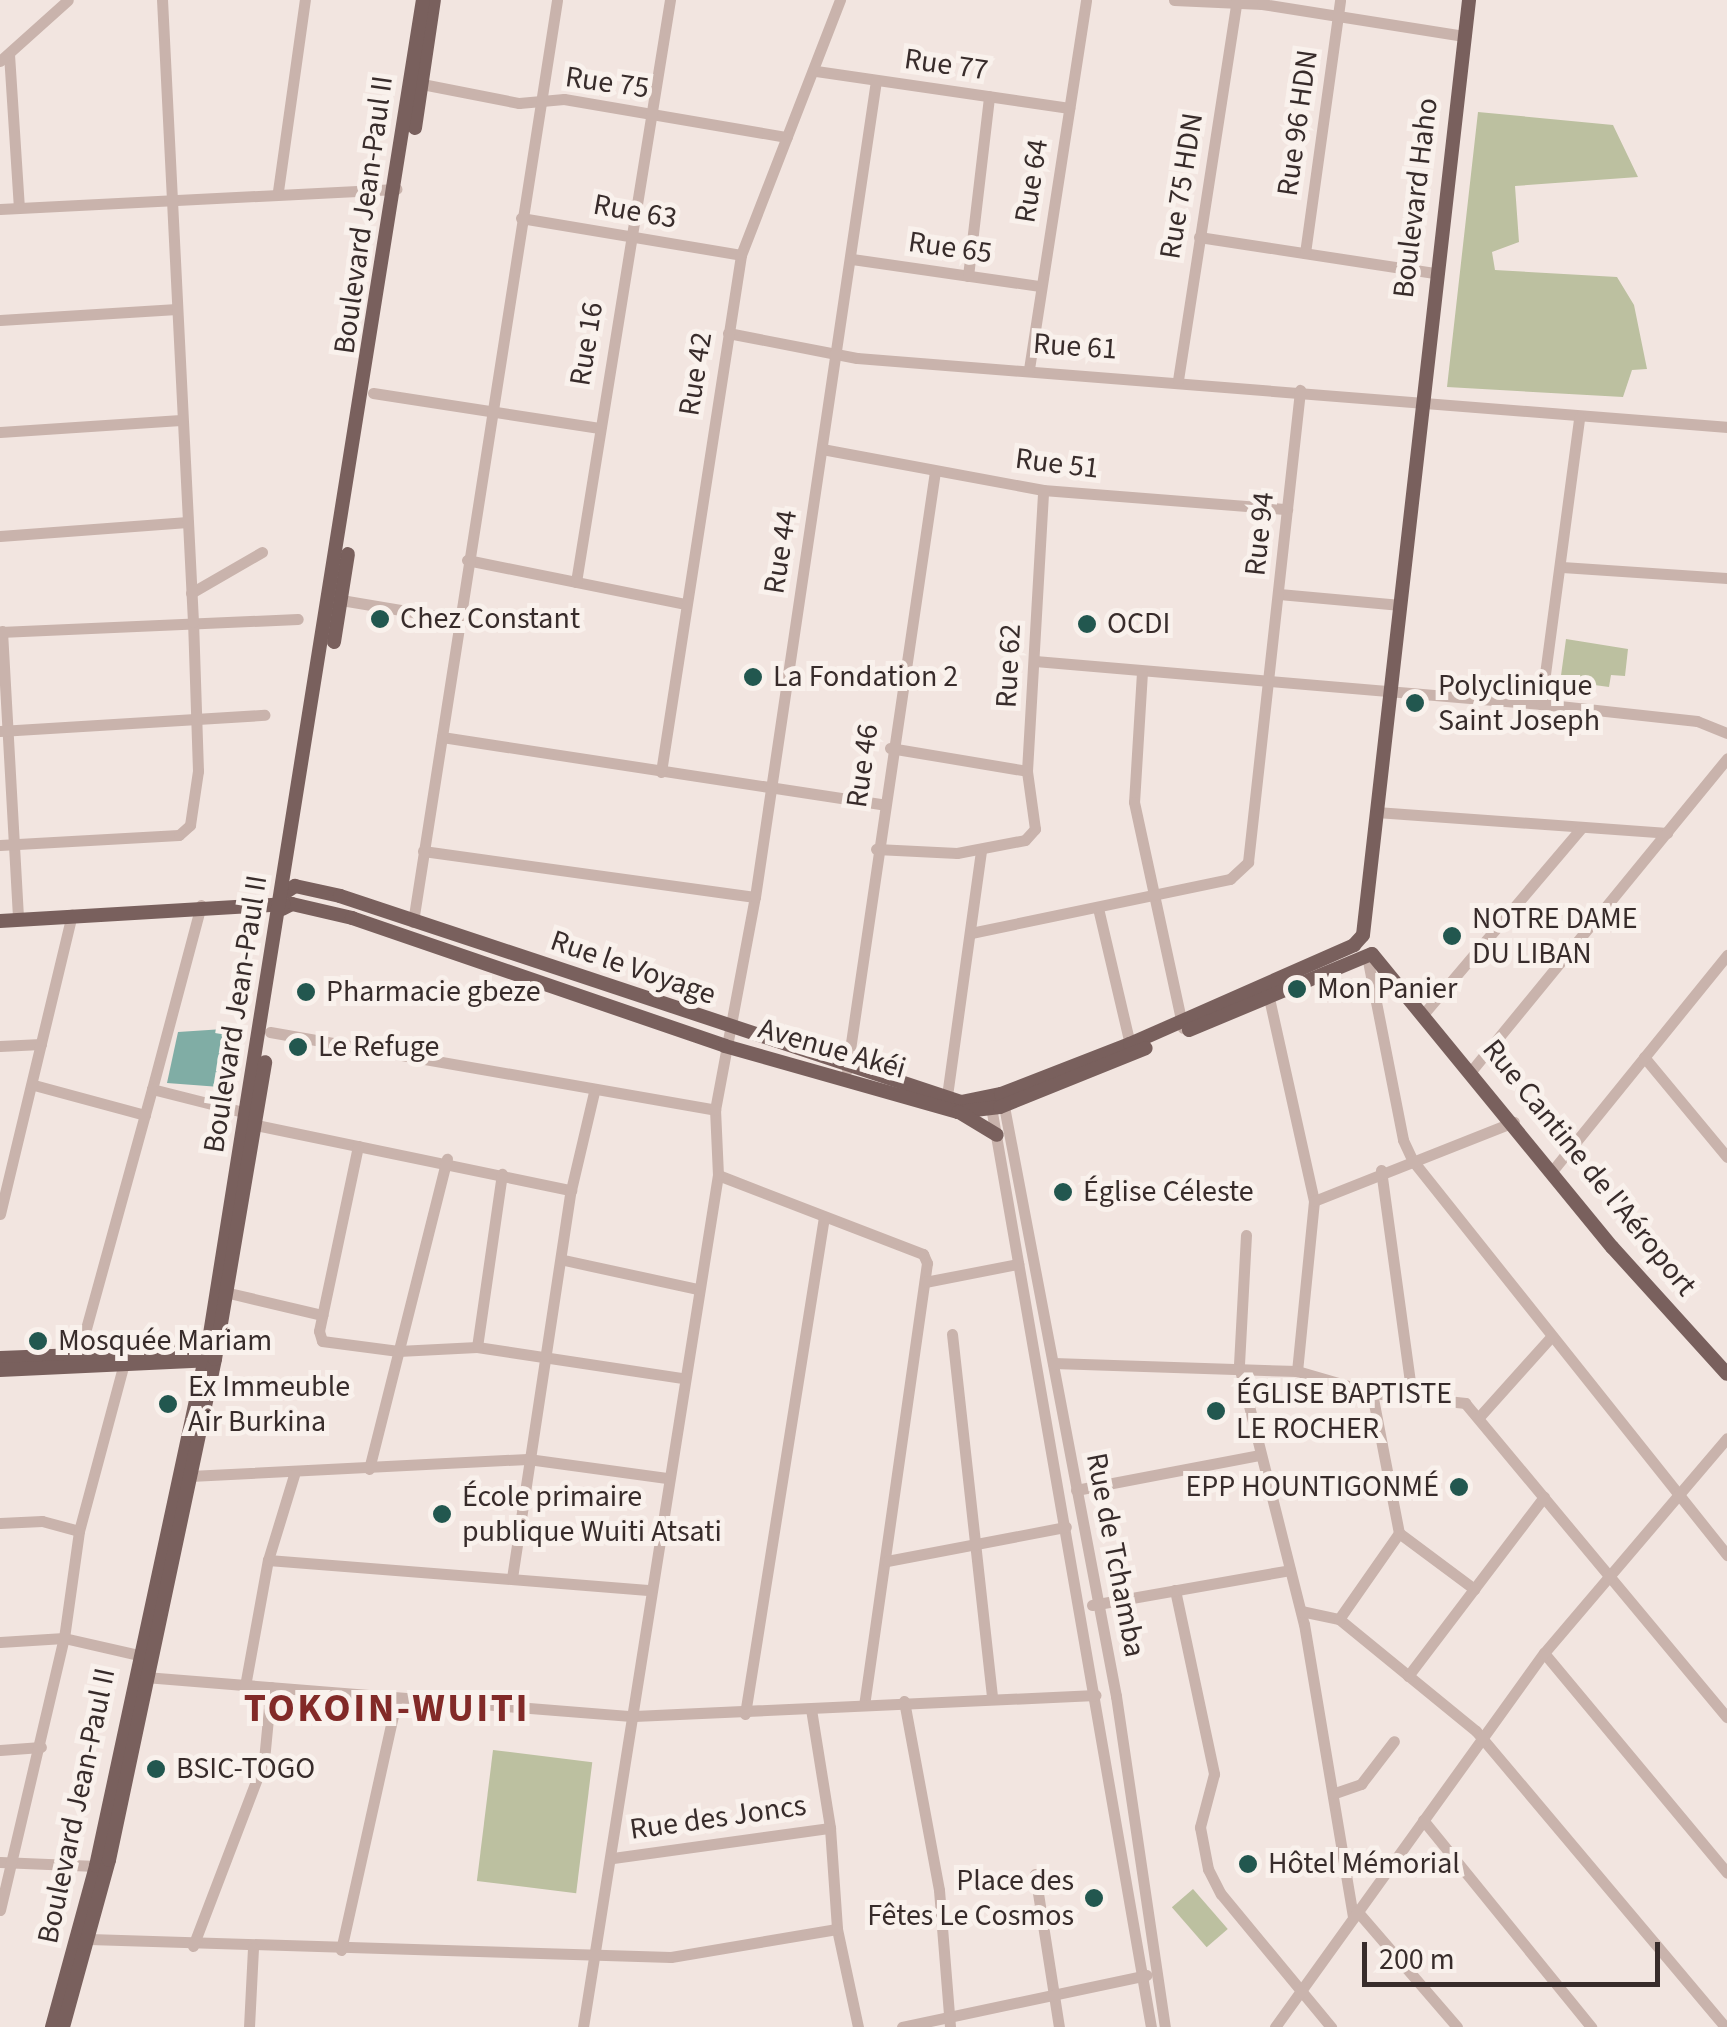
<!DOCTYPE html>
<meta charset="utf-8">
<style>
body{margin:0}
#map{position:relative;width:1727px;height:2027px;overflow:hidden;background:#f2e5e0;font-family:"Source Sans 3",sans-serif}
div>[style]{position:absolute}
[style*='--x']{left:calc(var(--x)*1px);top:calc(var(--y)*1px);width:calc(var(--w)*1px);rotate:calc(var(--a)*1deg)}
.green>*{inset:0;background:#bcc0a0;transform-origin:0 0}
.water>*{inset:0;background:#80ada5}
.minor>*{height:11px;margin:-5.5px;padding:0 5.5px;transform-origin:5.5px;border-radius:5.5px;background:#c9b3ac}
.major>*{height:14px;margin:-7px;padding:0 7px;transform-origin:7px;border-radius:7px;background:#79605d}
.dots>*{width:28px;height:28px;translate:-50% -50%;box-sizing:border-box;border:5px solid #f9f1ec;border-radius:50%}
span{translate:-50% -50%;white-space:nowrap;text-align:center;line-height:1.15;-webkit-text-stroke:10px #f9f1ec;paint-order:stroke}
.street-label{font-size:30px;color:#382c2b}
.poi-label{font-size:30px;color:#382c2b}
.left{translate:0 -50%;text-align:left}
.right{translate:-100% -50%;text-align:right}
.district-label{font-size:40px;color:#822a28;font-weight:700;letter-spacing:2.5px}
.scale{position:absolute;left:1362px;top:1942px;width:298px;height:45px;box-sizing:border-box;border:5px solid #382c2b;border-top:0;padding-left:12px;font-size:30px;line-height:35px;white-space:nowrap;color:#382c2b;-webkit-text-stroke:8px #f9f1ec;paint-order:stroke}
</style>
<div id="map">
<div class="green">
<i style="clip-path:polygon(1478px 112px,1613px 125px,1638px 177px,1515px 186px,1519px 242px,1492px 252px,1495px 270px,1617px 277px,1634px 305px,1647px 369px,1632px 370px,1623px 397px,1447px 387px)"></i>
<i style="clip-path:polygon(1566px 639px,1628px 649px,1625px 676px,1611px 675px,1609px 687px,1580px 683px,1576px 691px,1559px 690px)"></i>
<i style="left:493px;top:1750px;width:100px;height:132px;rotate:7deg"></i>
<i style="left:1193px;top:1889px;width:53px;height:28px;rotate:49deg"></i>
</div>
<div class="water">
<i style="clip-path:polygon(239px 1028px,243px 1038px,233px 1088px,167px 1083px,178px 1032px)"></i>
</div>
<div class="minor">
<i style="--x:1174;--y:0;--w:88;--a:2.6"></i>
<i style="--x:1262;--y:4;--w:206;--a:9"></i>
<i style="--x:9;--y:54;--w:154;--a:86.3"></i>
<i style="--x:0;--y:61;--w:91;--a:-41.9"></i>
<i style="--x:816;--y:71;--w:256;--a:8.3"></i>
<i style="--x:422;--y:84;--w:99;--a:11.1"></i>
<i style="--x:519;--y:103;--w:45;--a:-5.1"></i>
<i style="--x:564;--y:99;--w:226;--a:9.7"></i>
<i style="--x:278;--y:191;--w:193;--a:-82"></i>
<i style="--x:0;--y:209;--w:397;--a:-2.9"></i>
<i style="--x:521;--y:218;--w:223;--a:9.5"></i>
<i style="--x:1199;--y:237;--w:238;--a:8.7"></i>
<i style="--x:1305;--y:253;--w:255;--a:-82.1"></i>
<i style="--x:852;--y:259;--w:190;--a:8.2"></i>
<i style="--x:968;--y:276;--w:181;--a:-83.3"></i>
<i style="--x:0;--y:320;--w:173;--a:-3.6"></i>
<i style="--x:728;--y:333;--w:131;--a:11"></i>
<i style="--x:857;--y:358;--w:873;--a:4.53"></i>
<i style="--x:1029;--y:369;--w:373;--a:-81.2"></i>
<i style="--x:1178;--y:380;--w:385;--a:-81.2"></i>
<i style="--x:373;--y:393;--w:229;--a:8.8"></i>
<i style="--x:0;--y:432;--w:181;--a:-3.8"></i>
<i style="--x:822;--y:449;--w:225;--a:10.5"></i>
<i style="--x:1043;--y:490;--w:245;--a:4.5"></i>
<i style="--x:0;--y:536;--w:188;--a:-4.3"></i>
<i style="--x:467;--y:560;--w:222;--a:11.4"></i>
<i style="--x:1562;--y:567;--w:165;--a:3.8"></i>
<i style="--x:576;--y:582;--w:590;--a:-80.83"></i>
<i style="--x:191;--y:593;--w:82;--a:-30"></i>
<i style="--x:1279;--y:594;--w:122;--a:5.2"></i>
<i style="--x:341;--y:600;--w:116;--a:9.5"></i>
<i style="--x:2;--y:631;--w:288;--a:86.8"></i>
<i style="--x:0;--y:632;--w:298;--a:-2.5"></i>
<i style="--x:1035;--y:661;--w:508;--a:4.86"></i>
<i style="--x:1541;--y:704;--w:157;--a:6.2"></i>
<i style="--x:1697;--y:721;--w:32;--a:22"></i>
<i style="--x:1142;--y:672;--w:130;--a:93.5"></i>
<i style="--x:1134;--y:802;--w:231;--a:77.8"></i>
<i style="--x:1541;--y:704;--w:289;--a:-82.4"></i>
<i style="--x:0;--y:731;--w:265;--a:-3.5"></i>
<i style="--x:442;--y:737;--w:445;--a:8.7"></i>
<i style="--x:890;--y:748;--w:139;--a:9.5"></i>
<i style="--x:661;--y:772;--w:523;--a:-81.2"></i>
<i style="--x:741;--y:255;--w:274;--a:-68.8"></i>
<i style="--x:1376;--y:812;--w:292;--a:4.1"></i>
<i style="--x:0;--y:845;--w:179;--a:-3.2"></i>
<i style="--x:179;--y:835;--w:15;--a:-42"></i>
<i style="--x:190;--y:825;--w:55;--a:-81.6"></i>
<i style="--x:198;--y:771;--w:149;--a:-91.9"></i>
<i style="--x:193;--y:622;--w:623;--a:-92.85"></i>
<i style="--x:876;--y:849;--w:81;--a:2.8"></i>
<i style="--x:957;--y:853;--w:69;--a:-10.8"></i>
<i style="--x:1025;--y:840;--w:15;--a:-48"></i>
<i style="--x:1035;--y:829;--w:59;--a:-97.9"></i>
<i style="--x:1027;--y:771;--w:281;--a:-86.7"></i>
<i style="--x:423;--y:851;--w:335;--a:7.9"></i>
<i style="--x:201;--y:905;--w:190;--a:104.9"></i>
<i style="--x:152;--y:1089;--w:98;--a:14.2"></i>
<i style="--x:1098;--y:908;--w:140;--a:76.8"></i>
<i style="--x:413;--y:922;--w:933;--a:-81.12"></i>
<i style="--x:971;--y:933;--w:265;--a:-11.8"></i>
<i style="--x:1230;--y:879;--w:25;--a:-43"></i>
<i style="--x:1248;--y:862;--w:475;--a:-83.7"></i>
<i style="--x:1367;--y:956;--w:187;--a:78.9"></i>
<i style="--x:1403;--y:1140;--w:23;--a:65"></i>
<i style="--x:1413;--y:1161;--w:504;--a:51.45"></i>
<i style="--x:1267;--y:989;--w:217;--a:77.5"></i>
<i style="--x:1314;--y:1201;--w:171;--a:95.7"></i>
<i style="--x:1426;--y:1011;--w:241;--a:-49.7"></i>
<i style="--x:270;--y:1032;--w:452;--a:9.9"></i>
<i style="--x:0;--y:1046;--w:41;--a:-2.8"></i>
<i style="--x:1644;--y:1057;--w:130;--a:50.3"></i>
<i style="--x:847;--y:1070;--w:605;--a:-81.64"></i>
<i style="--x:1472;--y:1070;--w:403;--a:-50.7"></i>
<i style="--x:34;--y:1085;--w:115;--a:15.1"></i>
<i style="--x:990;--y:1101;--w:940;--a:80.14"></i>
<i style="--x:1003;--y:1101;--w:606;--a:79.25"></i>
<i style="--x:1116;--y:1696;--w:335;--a:81.6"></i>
<i style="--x:946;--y:1103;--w:255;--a:-82.1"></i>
<i style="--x:256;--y:1125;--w:322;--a:11.7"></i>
<i style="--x:358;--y:1146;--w:189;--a:101.9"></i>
<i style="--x:319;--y:1331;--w:10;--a:73"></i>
<i style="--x:322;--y:1341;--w:77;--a:7.5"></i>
<i style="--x:398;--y:1351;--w:79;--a:-2.9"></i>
<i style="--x:477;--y:1347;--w:208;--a:8.6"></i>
<i style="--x:1381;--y:1170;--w:228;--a:82.2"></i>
<i style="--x:1553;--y:1170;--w:277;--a:-51"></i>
<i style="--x:718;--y:1175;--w:220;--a:21.1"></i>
<i style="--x:923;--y:1254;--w:10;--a:66"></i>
<i style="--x:927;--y:1263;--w:445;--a:98.1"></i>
<i style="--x:1314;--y:1201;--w:215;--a:-21.6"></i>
<i style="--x:0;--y:1214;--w:308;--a:-76.5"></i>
<i style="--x:1246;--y:1235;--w:131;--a:93.1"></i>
<i style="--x:1239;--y:1366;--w:266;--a:75.9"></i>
<i style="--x:1304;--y:1624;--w:298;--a:80.5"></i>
<i style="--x:564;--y:1260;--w:136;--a:12.3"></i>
<i style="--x:925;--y:1282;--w:95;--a:-11"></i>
<i style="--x:229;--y:1293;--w:96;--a:13.3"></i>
<i style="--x:952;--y:1334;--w:366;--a:83.7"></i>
<i style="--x:477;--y:1347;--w:175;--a:-81.8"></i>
<i style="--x:79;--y:1354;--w:275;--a:-74.6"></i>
<i style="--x:1053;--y:1363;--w:244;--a:1.9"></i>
<i style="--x:1297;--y:1371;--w:78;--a:16.3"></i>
<i style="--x:1372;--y:1393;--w:94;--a:6.1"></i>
<i style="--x:1465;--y:1403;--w:409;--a:50.2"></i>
<i style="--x:1372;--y:1393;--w:143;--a:79.1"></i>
<i style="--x:1399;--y:1533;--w:94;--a:36.7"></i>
<i style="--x:1480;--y:1416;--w:103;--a:-48.1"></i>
<i style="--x:369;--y:1469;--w:320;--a:-75.9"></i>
<i style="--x:190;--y:1476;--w:338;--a:-2.9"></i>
<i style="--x:528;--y:1459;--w:140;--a:7.8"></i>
<i style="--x:1076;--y:1490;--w:186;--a:-10.8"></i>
<i style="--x:0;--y:1523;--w:42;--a:-2.7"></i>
<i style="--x:42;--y:1521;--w:38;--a:15"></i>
<i style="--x:268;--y:1560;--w:381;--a:4.5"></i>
<i style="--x:887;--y:1561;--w:182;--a:-10.8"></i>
<i style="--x:512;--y:1578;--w:392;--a:-81.4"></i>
<i style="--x:571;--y:1190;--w:101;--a:-76.8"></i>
<i style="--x:1175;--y:1590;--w:188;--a:78"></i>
<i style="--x:1214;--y:1774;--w:55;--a:104.8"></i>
<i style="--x:1200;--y:1827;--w:43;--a:79.2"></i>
<i style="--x:1208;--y:1869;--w:28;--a:63"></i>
<i style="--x:1221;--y:1894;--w:173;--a:50.4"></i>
<i style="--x:1092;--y:1605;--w:201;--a:-10"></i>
<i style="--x:1301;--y:1611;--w:39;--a:12"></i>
<i style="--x:1339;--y:1619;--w:177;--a:39.3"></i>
<i style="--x:1476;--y:1731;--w:387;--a:49.9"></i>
<i style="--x:1339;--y:1619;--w:105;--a:-55.1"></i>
<i style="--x:0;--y:1642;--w:64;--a:-3.6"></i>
<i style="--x:64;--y:1638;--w:77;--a:12.8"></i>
<i style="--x:1544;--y:1653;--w:286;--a:50.2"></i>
<i style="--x:1408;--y:1676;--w:225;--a:-52.8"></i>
<i style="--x:145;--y:1677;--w:491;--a:4.6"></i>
<i style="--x:634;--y:1716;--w:462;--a:-2.6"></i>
<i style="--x:245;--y:1686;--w:128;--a:-79.7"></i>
<i style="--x:268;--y:1560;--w:89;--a:-73"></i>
<i style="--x:904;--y:1701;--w:192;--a:79.5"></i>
<i style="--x:939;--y:1890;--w:137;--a:85.4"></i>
<i style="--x:811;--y:1709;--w:121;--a:80.9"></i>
<i style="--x:830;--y:1828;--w:101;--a:86"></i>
<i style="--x:837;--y:1929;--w:100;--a:77.9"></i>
<i style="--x:745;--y:1714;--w:503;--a:-80.97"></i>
<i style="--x:0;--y:1750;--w:41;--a:-4.2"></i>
<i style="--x:1335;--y:1793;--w:28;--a:-19"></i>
<i style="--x:1361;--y:1784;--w:54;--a:-52.5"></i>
<i style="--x:1423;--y:1820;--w:267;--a:50.9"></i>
<i style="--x:613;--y:1858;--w:219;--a:-7.9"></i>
<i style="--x:0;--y:1862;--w:96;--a:2.4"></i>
<i style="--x:1035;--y:1874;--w:155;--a:81.1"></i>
<i style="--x:0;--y:1910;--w:279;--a:-76.8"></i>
<i style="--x:64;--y:1638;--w:108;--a:-82"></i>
<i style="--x:79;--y:1531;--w:178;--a:-75"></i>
<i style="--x:1357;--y:1911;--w:153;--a:49.2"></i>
<i style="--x:89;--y:1939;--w:582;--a:1.77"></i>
<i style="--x:671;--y:1957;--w:168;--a:-9.6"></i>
<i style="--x:193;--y:1946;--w:199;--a:-69.1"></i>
<i style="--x:264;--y:1760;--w:73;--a:-84.5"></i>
<i style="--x:341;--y:1950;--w:258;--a:-77.5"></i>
<i style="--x:249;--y:2027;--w:79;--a:-87.1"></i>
<i style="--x:583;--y:2027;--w:863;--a:-81"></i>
<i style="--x:718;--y:1175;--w:65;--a:-92.6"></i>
<i style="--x:715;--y:1110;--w:217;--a:-79.4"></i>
<i style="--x:755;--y:897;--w:825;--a:-81.57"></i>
<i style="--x:902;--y:2027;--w:250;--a:-12"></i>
<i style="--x:1275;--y:2027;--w:461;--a:-54.3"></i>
<i style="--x:1544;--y:1653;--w:282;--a:-49.6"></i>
</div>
<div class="major">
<i style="--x:415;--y:128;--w:129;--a:-81.6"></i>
<i style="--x:334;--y:642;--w:89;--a:-81"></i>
<i style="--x:286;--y:892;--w:11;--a:-34"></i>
<i style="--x:295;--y:886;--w:46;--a:12.5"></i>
<i style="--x:340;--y:896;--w:654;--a:18.35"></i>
<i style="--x:961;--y:1102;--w:41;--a:-11.3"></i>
<i style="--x:1001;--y:1094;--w:138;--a:-21.2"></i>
<i style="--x:1130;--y:1044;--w:245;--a:-23.8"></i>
<i style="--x:1354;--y:945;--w:13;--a:-48"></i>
<i style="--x:1363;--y:935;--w:941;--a:-83.53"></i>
<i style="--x:282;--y:909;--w:11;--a:-27"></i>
<i style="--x:292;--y:904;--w:62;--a:13.1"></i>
<i style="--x:352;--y:918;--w:394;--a:18.9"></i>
<i style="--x:725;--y:1046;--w:242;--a:15.8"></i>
<i style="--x:958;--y:1112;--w:42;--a:-6.8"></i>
<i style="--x:1000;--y:1107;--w:157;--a:-22"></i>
<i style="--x:0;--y:921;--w:284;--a:-3.4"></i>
<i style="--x:1372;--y:954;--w:379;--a:50.7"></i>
<i style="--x:1612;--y:1247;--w:171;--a:47.8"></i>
<i style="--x:1189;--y:1030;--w:198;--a:-22.6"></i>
<i style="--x:959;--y:1112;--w:44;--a:31.2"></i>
<i style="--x:0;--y:1358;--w:213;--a:-2.2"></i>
<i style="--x:0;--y:1370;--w:213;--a:-2.7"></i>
<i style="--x:52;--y:2027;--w:167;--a:-74.7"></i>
<i style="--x:96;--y:1866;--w:538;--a:-77.88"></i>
<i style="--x:209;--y:1340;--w:1357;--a:-80.93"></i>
<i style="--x:63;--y:2027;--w:173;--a:-74.6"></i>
<i style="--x:109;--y:1860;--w:512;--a:-78.05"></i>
<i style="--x:215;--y:1359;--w:301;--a:-80.4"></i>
</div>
<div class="dots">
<i style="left:380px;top:619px;background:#22574f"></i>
<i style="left:1087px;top:624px;background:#22574f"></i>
<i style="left:753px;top:677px;background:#22574f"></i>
<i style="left:1415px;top:703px;background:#22574f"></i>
<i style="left:1452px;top:936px;background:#22574f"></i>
<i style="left:1297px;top:989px;background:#22574f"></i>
<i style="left:306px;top:992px;background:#22574f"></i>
<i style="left:298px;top:1047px;background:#22574f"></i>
<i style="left:1063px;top:1192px;background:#22574f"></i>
<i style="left:38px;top:1341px;background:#22574f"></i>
<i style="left:168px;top:1404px;background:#22574f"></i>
<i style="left:1216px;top:1411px;background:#22574f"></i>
<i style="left:1459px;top:1487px;background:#22574f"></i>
<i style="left:442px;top:1514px;background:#22574f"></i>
<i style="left:156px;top:1769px;background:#22574f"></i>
<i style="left:1248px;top:1864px;background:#22574f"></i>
<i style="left:1094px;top:1898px;background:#22574f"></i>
</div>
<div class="street-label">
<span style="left:946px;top:65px;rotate:8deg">Rue 77</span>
<span style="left:607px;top:83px;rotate:8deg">Rue 75</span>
<span style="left:1298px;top:123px;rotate:-82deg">Rue 96 HDN</span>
<span style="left:1032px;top:181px;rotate:-81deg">Rue 64</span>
<span style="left:1182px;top:186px;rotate:-81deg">Rue 75 HDN</span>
<span style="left:1416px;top:198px;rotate:-83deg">Boulevard Haho</span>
<span style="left:635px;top:212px;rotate:10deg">Rue 63</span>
<span style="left:364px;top:215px;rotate:-82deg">Boulevard Jean-Paul II</span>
<span style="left:950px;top:248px;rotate:8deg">Rue 65</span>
<span style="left:587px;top:344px;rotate:-81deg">Rue 16</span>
<span style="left:1075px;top:347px;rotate:4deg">Rue 61</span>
<span style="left:696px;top:374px;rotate:-81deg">Rue 42</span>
<span style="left:1057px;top:464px;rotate:7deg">Rue 51</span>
<span style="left:1260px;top:534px;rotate:-84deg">Rue 94</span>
<span style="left:781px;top:552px;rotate:-81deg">Rue 44</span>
<span style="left:1009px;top:666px;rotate:-87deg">Rue 62</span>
<span style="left:863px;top:766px;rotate:-82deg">Rue 46</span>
<span style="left:633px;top:968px;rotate:19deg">Rue le Voyage</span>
<span style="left:236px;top:1014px;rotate:-81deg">Boulevard Jean-Paul II</span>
<span style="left:832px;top:1049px;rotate:16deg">Avenue Akéi</span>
<span style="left:1589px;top:1168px;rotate:51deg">Rue Cantine de l'Aéroport</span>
<span style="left:1115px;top:1555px;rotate:79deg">Rue de Tchamba</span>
<span style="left:77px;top:1806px;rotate:-78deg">Boulevard Jean-Paul II</span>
<span style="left:718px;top:1818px;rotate:-8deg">Rue des Joncs</span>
</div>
<div class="poi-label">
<span class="left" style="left:400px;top:619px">Chez Constant</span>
<span class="left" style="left:1107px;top:624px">OCDI</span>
<span class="left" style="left:773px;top:677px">La Fondation 2</span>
<span class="left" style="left:1438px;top:703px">Polyclinique<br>Saint Joseph</span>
<span class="left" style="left:1472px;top:936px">NOTRE DAME<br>DU LIBAN</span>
<span class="left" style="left:1317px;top:989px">Mon Panier</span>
<span class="left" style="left:326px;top:992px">Pharmacie gbeze</span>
<span class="left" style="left:318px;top:1047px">Le Refuge</span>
<span class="left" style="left:1083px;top:1192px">Église Céleste</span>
<span class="left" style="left:58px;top:1341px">Mosquée Mariam</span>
<span class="left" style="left:188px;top:1404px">Ex Immeuble<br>Air Burkina</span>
<span class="left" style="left:1236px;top:1411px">ÉGLISE BAPTISTE<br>LE ROCHER</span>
<span class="right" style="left:1439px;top:1487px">EPP HOUNTIGONMÉ</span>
<span class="left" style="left:462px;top:1514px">École primaire<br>publique Wuiti Atsati</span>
<span class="left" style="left:176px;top:1769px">BSIC-TOGO</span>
<span class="left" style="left:1268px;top:1864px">Hôtel Mémorial</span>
<span class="right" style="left:1074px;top:1898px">Place des<br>Fêtes Le Cosmos</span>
</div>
<div class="district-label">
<span style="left:387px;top:1709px">TOKOIN-WUITI</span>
</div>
<div class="scale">200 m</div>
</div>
